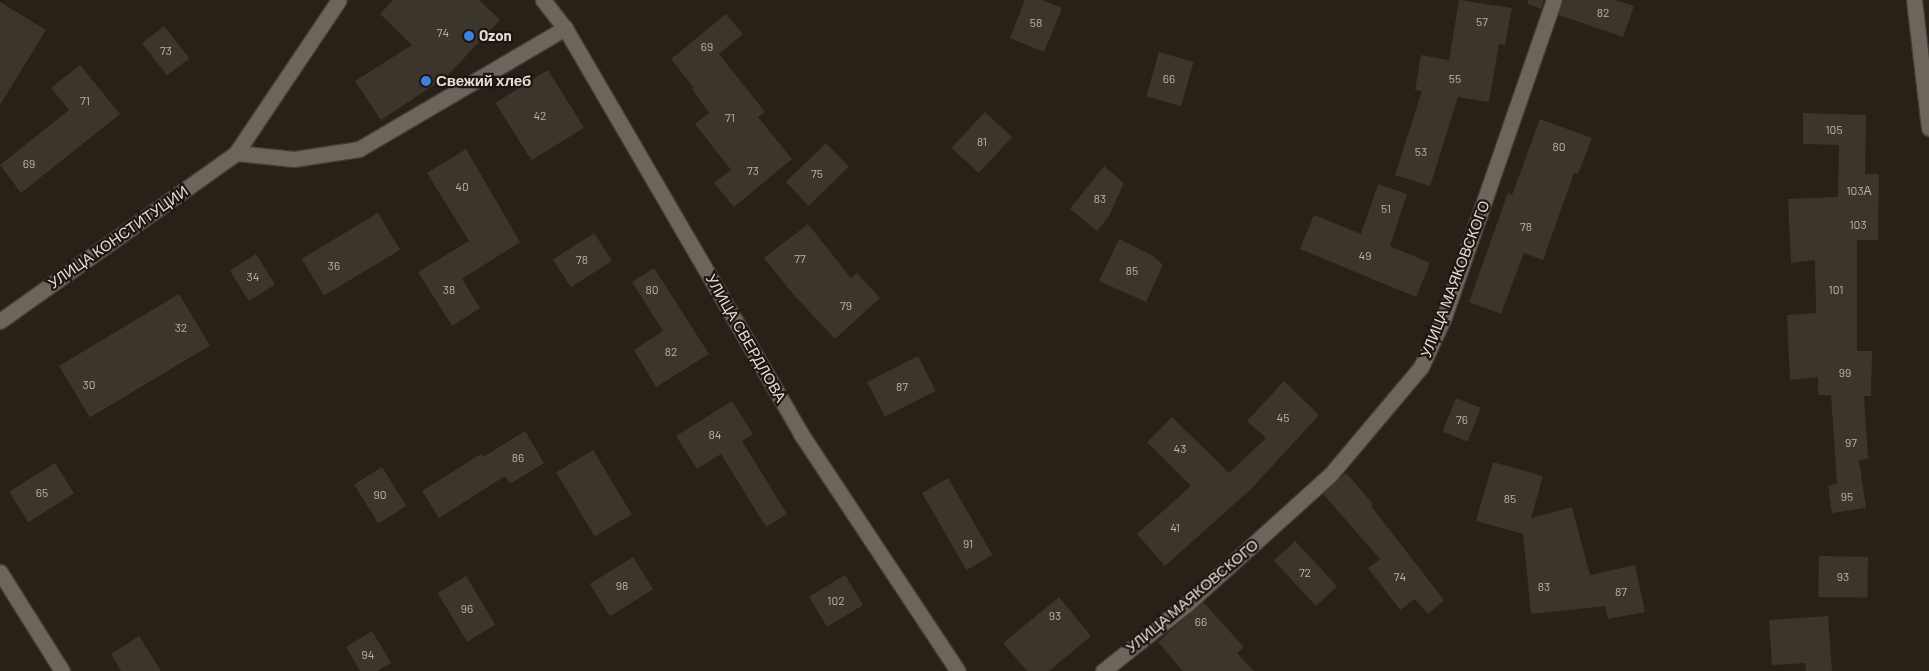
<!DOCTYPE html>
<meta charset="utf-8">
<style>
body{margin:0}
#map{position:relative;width:1929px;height:671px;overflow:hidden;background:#272118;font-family:Barlow,sans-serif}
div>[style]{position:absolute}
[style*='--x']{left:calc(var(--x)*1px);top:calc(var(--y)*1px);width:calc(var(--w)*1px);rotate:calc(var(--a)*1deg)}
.building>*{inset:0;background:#3c352b;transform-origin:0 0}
.roads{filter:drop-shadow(1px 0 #423d37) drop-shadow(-1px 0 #423d37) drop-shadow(0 1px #423d37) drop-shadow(0 -1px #423d37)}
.minor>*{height:15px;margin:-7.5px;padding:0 7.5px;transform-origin:7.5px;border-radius:7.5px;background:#6d655b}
.dots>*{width:14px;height:14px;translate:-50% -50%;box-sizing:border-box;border:2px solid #1e170f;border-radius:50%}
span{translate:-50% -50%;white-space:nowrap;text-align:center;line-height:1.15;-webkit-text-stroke:4.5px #1e170f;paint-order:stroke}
.number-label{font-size:12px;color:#b8b4ad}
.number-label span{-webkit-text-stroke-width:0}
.poi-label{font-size:15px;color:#e2ded8;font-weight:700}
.left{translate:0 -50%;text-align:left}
.street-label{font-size:15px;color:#e2ded8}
</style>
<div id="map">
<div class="building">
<i style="clip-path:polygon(393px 0,479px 0,500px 20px,446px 77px,381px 120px,355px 81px,412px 45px,380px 14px)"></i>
<i style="clip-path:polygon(1025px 0,1042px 0,1062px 8px,1044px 52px,1010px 38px)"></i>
<i style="clip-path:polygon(1459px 0,1512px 8px,1505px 45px,1499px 44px,1489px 102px,1458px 97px,1430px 186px,1395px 175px,1422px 91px,1415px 90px,1421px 55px,1449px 60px)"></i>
<i style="clip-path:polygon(1528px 0,1544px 0,1541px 9px,1528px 4px)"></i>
<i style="clip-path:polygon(1563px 0,1615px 0,1634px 6px,1623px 37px,1559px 15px)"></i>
<i style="clip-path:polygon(0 2px,46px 30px,0 105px)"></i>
<i style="clip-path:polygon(726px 14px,743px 34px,719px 54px,765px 112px,758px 117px,792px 159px,734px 207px,714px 183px,731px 170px,695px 124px,709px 113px,692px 89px,694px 88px,671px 59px)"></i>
<i style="left:164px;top:26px;width:41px;height:28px;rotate:52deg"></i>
<i style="left:1159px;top:52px;width:36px;height:46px;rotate:16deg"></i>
<i style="clip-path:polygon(80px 65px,120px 114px,21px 193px,0 165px,69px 110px,51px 88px)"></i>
<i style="left:548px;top:70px;width:68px;height:62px;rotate:58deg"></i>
<i style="left:985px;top:112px;width:37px;height:49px;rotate:43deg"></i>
<i style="clip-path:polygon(1803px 113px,1866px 115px,1865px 174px,1879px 174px,1878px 240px,1857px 240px,1857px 351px,1872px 351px,1871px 396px,1864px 396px,1868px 459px,1859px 460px,1866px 508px,1832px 513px,1828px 485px,1837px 484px,1831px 395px,1818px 395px,1818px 377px,1790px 380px,1787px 315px,1816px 313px,1815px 260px,1791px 263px,1788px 199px,1838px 197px,1839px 145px,1803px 144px)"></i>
<i style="clip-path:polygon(1540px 119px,1592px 138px,1578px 174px,1574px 173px,1543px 260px,1524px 253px,1501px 314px,1469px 302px,1508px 193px,1512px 195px)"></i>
<i style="left:826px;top:143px;width:33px;height:56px;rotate:46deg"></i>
<i style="clip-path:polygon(466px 149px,520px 242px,462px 279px,480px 308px,452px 326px,418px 272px,469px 241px,427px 173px)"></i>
<i style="clip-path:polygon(1104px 166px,1124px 183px,1109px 216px,1097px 231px,1070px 209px)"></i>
<i style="clip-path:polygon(1378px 184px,1407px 194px,1390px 246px,1430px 263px,1416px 297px,1300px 249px,1314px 215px,1361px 234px)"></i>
<i style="left:378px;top:213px;width:43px;height:89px;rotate:59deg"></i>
<i style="clip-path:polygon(808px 224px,851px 278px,857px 273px,880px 298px,835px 339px,793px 294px,764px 258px)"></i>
<i style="left:594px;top:233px;width:33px;height:49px;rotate:57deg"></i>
<i style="clip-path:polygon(1119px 239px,1153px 256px,1163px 265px,1146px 302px,1099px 281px)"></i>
<i style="left:256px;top:254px;width:36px;height:31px;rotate:58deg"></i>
<i style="clip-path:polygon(654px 268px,709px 354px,656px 387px,634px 350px,663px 331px,632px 282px)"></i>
<i style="left:179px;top:294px;width:60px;height:140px;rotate:59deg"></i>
<i style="left:918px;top:356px;width:39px;height:57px;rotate:63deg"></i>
<i style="clip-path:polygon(1284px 381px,1319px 415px,1252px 488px,1165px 566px,1137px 534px,1191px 486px,1147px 442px,1172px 417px,1229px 473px,1266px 438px,1247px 421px)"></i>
<i style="left:1456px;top:398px;width:27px;height:36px;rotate:22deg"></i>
<i style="clip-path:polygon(732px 401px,753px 434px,742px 441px,787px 514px,766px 527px,721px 454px,697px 469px,676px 436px)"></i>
<i style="clip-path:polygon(525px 431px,544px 463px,510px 484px,505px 476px,439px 518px,422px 491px,481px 454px,483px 457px)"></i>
<i style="left:593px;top:450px;width:75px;height:43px;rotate:59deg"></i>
<i style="clip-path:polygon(1493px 462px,1543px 476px,1531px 518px,1572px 507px,1590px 575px,1635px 565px,1645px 612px,1608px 619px,1605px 606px,1531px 614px,1523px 534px,1476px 521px)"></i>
<i style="left:55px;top:463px;width:36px;height:54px;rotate:58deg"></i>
<i style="left:382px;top:467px;width:46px;height:33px;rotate:58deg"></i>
<i style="clip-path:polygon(1346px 473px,1373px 504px,1371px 506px,1444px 600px,1428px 614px,1415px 599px,1400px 610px,1368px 568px,1380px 559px,1323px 494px)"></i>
<i style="left:948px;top:478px;width:89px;height:30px;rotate:60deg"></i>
<i style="left:1295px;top:541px;width:62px;height:29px;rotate:47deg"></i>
<i style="left:1819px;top:556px;width:49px;height:41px;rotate:1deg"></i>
<i style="left:633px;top:557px;width:38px;height:51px;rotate:58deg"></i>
<i style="left:845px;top:575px;width:35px;height:42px;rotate:59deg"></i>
<i style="left:466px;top:576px;width:57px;height:33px;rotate:59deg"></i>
<i style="clip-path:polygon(1059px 597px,1091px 636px,1049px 671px,1027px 671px,1003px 643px)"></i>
<i style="clip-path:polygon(1203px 602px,1244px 647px,1237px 653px,1254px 671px,1183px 671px,1158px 642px)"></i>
<i style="clip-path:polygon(1828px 616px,1832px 671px,1806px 671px,1805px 663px,1772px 665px,1769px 620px)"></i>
<i style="clip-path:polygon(372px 631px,391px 663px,377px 671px,360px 671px,346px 647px)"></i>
<i style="clip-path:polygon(139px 636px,161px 671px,121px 671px,111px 654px)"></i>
</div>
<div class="roads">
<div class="minor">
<i style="--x:543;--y:0;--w:36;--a:52"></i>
<i style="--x:565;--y:28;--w:470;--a:59.8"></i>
<i style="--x:801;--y:434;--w:284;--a:56.5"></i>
<i style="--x:1914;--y:0;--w:129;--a:83.3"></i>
<i style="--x:236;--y:153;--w:58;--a:5.9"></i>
<i style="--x:294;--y:159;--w:66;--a:-8.7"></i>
<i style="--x:359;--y:149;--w:239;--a:-30.4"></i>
<i style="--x:0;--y:321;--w:290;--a:-35.4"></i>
<i style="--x:236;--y:153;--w:184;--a:-56.1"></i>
<i style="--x:0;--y:572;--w:117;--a:57.9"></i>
<i style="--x:1103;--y:671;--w:107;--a:-38.6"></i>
<i style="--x:1187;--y:604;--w:193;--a:-42.1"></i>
<i style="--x:1330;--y:475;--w:141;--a:-49.9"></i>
<i style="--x:1421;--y:367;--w:55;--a:-65.3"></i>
<i style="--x:1444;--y:317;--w:336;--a:-70.9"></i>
</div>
</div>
<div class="dots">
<i style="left:469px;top:36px;background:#3f7fe0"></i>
<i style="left:426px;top:81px;background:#3f7fe0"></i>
</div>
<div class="number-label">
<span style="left:1603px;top:13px">82</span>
<span style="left:1482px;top:22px">57</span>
<span style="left:1036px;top:23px">58</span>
<span style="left:443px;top:33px">74</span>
<span style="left:707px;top:47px">69</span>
<span style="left:166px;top:51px">73</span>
<span style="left:1169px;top:79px">66</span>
<span style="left:1455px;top:79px">55</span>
<span style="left:85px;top:101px">71</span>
<span style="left:540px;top:116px">42</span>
<span style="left:730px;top:118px">71</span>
<span style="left:1834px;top:130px">105</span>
<span style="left:982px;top:142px">81</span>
<span style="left:1559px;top:147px">80</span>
<span style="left:1421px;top:152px">53</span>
<span style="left:29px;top:164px">69</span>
<span style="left:753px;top:171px">73</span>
<span style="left:817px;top:174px">75</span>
<span style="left:462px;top:187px">40</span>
<span style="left:1859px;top:191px">103А</span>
<span style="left:1100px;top:199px">83</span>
<span style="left:1386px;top:209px">51</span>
<span style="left:1858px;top:225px">103</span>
<span style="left:1526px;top:227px">78</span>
<span style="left:1365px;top:256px">49</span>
<span style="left:800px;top:259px">77</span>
<span style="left:582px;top:260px">78</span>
<span style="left:334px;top:266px">36</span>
<span style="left:1132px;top:271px">85</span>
<span style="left:253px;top:277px">34</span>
<span style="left:449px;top:290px">38</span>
<span style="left:652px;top:290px">80</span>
<span style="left:1836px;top:290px">101</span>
<span style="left:846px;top:306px">79</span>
<span style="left:181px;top:328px">32</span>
<span style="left:671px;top:352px">82</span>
<span style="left:1845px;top:373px">99</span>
<span style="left:89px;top:385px">30</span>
<span style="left:902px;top:387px">87</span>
<span style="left:1283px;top:418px">45</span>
<span style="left:1462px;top:420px">76</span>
<span style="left:715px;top:435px">84</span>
<span style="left:1851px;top:443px">97</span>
<span style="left:1180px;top:449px">43</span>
<span style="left:518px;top:458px">86</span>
<span style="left:42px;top:493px">65</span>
<span style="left:380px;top:495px">90</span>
<span style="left:1847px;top:497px">95</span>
<span style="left:1510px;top:499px">85</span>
<span style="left:1175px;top:528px">41</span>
<span style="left:968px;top:544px">91</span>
<span style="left:1305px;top:573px">72</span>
<span style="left:1400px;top:577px">74</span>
<span style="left:1843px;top:577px">93</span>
<span style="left:622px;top:586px">98</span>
<span style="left:1544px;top:587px">83</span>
<span style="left:1621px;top:592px">87</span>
<span style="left:836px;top:601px">102</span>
<span style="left:467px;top:609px">96</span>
<span style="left:1055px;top:616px">93</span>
<span style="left:1201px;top:622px">66</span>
<span style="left:368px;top:655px">94</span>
</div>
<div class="poi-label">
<span class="left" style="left:479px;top:36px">Ozon</span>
<span class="left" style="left:436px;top:81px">Свежий хлеб</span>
</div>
<div class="street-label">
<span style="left:118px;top:237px;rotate:-35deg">УЛИЦА КОНСТИТУЦИИ</span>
<span style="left:1455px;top:279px;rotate:-69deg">УЛИЦА МАЯКОВСКОГО</span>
<span style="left:746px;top:338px;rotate:60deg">УЛИЦА СВЕРДЛОВА</span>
<span style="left:1192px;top:596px;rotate:-40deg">УЛИЦА МАЯКОВСКОГО</span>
</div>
</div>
